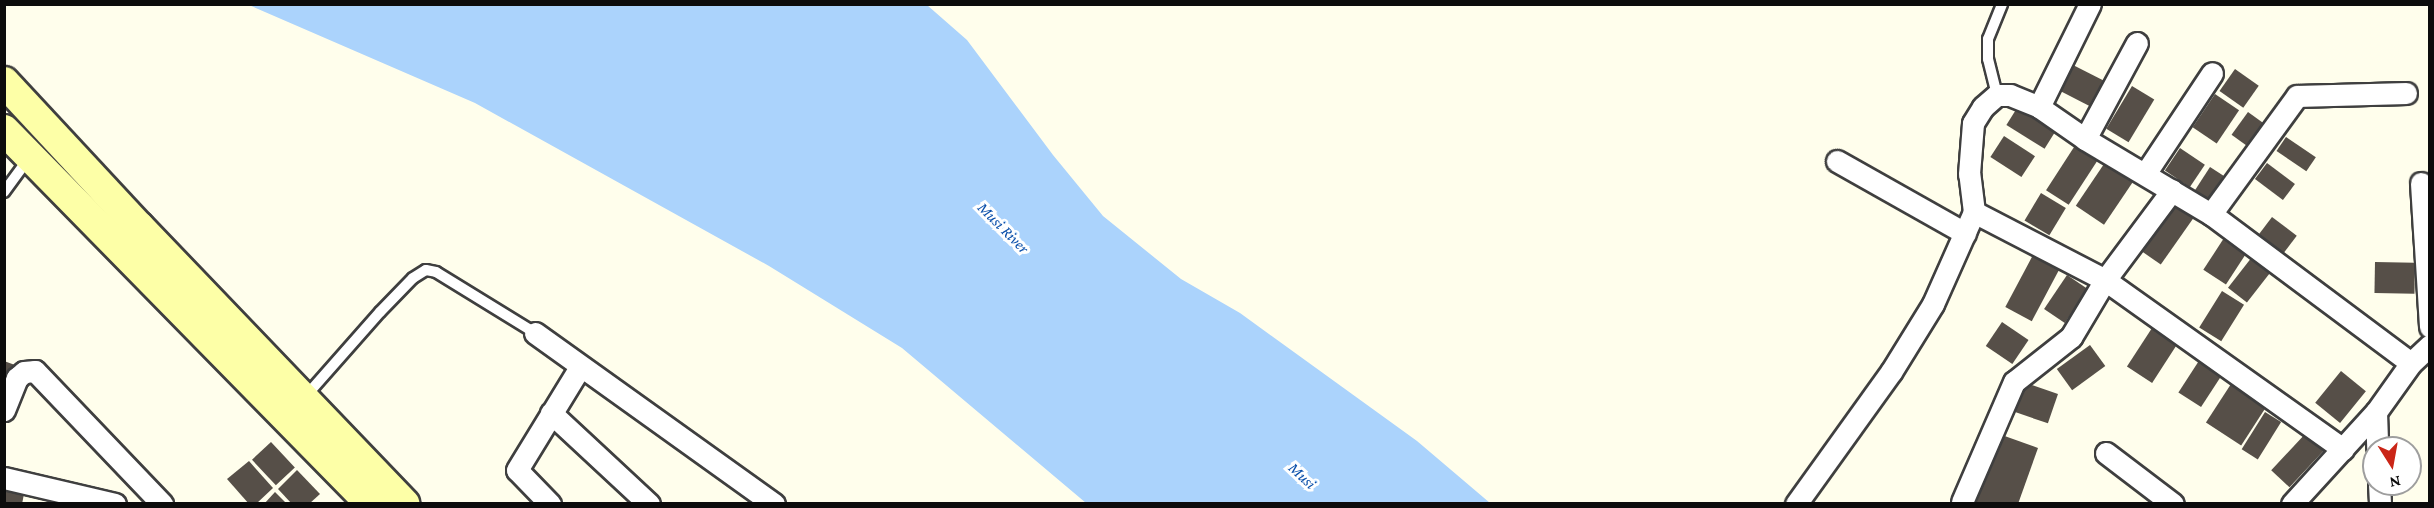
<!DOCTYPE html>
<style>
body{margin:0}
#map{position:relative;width:2434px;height:508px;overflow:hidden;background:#fffeec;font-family:"Crimson Pro",serif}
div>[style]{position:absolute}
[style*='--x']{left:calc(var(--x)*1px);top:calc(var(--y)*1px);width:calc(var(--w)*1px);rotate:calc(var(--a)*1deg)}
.water>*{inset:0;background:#abd3fc}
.building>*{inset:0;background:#564f48;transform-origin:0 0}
.roads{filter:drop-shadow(2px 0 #3f3f3f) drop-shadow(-2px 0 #3f3f3f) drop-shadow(0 2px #3f3f3f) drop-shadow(0 -2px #3f3f3f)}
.lane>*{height:10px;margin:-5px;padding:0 5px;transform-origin:5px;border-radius:5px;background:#fff}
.street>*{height:21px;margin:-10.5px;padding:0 10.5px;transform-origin:10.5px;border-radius:10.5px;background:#fff}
.secondary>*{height:30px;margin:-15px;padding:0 15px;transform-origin:15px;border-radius:15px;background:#fdffa7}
span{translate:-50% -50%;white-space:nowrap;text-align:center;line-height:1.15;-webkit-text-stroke:6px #fff;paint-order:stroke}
.water-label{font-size:16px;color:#0a4faa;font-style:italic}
.frame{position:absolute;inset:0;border:6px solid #0c0c0c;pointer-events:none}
.north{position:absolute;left:2362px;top:436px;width:60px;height:60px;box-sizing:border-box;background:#fff;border:2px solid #9e9e9e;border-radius:50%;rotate:169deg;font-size:16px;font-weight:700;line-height:24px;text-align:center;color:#0c0c0c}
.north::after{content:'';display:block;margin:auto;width:21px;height:27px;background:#ca2517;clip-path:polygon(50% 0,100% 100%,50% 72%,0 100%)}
</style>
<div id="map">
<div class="water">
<i style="clip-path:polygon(249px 5px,927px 5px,967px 40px,1053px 155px,1103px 216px,1181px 279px,1240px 313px,1417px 441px,1490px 503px,1086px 503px,902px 348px,769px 266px,475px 103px)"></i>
</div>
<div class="building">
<i style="left:2071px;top:64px;width:42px;height:29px;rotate:27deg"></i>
<i style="left:2235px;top:69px;width:29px;height:27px;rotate:35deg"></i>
<i style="left:2132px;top:86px;width:26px;height:50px;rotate:31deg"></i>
<i style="left:2215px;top:94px;width:29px;height:40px;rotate:34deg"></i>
<i style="left:2017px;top:108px;width:45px;height:20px;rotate:32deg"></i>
<i style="left:2248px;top:112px;width:24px;height:28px;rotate:36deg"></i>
<i style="left:2004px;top:136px;width:37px;height:25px;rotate:33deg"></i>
<i style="left:2286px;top:137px;width:36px;height:17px;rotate:34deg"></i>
<i style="left:2076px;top:144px;width:27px;height:55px;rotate:33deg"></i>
<i style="left:2180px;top:148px;width:30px;height:27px;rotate:34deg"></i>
<i style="left:2106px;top:161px;width:34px;height:54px;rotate:34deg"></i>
<i style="left:2267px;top:163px;width:35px;height:20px;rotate:37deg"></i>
<i style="left:2210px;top:167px;width:24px;height:30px;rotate:33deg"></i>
<i style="left:2041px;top:193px;width:29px;height:32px;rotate:31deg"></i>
<i style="left:2172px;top:198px;width:29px;height:61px;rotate:35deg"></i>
<i style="left:2272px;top:217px;width:31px;height:22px;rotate:37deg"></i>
<i style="left:2224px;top:238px;width:27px;height:38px;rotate:33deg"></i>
<i style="left:2033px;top:255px;width:30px;height:59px;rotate:28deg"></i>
<i style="left:2252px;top:257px;width:24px;height:39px;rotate:38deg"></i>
<i style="left:2375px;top:262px;width:40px;height:31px;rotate:1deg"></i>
<i style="left:2067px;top:275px;width:25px;height:41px;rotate:34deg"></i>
<i style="left:2222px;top:291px;width:26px;height:43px;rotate:32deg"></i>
<i style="left:2002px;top:322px;width:32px;height:29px;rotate:34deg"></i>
<i style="left:2152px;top:328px;width:30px;height:46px;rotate:33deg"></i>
<i style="left:2090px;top:345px;width:26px;height:41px;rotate:54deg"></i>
<i style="left:2204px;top:353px;width:27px;height:47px;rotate:33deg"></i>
<i style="clip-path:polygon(4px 361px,15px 365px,5px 393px,4px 393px)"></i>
<i style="left:2341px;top:371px;width:32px;height:41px;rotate:39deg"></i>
<i style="left:2023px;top:382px;width:37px;height:31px;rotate:19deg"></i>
<i style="left:2231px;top:384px;width:42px;height:46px;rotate:33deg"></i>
<i style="left:2265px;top:412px;width:19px;height:44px;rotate:32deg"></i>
<i style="left:2306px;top:433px;width:25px;height:51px;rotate:43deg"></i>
<i style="clip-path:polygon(1999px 434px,2038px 448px,2018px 504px,1974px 504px)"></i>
<i style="left:271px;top:442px;width:35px;height:26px;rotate:47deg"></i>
<i style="clip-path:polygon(249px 461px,273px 488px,256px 504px,249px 504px,227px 479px)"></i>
<i style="clip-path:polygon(297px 470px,320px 494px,309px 504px,292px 504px,278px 489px)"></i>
<i style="clip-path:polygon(4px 489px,24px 494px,22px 504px,4px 504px)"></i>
<i style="clip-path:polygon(275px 492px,287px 504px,264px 504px)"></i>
</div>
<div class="roads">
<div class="lane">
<i style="--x:1997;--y:95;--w:37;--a:-104"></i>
<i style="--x:1988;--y:59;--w:20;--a:-90"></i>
<i style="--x:1988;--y:39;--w:38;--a:-68"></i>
<i style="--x:4;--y:192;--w:42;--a:-53.7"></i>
<i style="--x:305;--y:397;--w:113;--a:-48.6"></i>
<i style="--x:380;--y:312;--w:47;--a:-45.9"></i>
<i style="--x:413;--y:278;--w:15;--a:-32"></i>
<i style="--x:426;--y:270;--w:10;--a:11"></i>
<i style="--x:436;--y:272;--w:116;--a:31.6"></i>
</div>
<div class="street">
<i style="--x:2039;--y:107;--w:115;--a:-63.7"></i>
<i style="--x:2085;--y:139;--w:109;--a:-61.6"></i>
<i style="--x:1837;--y:161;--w:147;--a:29.4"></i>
<i style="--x:2145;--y:174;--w:121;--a:-56.4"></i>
<i style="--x:2421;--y:183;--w:144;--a:86.4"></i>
<i style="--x:1974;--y:212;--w:148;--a:27.4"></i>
<i style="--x:2105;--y:280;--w:292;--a:35.4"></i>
<i style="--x:2211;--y:214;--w:146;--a:-53.9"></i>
<i style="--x:2297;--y:96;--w:109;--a:-1.6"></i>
<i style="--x:535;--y:333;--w:294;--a:35.6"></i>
<i style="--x:4;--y:410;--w:35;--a:-68"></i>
<i style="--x:17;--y:378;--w:9;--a:-41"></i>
<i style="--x:24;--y:372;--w:11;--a:-5"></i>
<i style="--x:35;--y:371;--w:184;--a:46.3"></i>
<i style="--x:2376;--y:412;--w:36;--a:88"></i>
<i style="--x:551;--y:413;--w:134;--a:42.9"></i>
<i style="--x:2106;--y:453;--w:84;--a:37.3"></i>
<i style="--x:4;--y:478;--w:114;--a:13.2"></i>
<i style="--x:2379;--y:484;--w:20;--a:87"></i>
<i style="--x:1962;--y:502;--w:131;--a:-66.6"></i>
<i style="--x:2014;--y:382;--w:73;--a:-38.3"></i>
<i style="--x:2071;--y:337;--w:66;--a:-59.2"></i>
<i style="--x:2105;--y:280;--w:112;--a:-53.3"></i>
<i style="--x:550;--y:504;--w:47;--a:-134.1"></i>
<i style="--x:517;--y:470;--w:121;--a:-58.5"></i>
<i style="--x:1796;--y:504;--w:163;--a:-54.3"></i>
<i style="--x:1891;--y:372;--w:80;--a:-58.3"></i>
<i style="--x:1933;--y:304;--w:101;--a:-66"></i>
<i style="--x:1974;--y:212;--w:38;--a:-97"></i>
<i style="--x:1969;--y:174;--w:51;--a:-85.5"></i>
<i style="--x:1973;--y:123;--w:19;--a:-58"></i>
<i style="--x:1983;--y:107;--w:18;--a:-41"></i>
<i style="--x:1997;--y:95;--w:13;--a:0"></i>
<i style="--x:2010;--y:95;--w:31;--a:22"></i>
<i style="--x:2039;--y:107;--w:56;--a:34.8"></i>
<i style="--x:2085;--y:139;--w:147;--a:30.8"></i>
<i style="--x:2211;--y:214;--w:249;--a:36.7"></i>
<i style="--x:2292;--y:504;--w:125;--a:-47.6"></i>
<i style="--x:2376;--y:412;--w:60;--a:-54.5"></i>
<i style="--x:2411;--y:363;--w:26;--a:-43"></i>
</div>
<div class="secondary">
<i style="--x:4;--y:82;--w:197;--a:47.1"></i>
<i style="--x:138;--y:226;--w:385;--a:46.2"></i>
<i style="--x:4;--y:130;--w:524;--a:45.54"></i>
</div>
</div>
<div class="water-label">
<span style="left:1003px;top:228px;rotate:45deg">Musi River</span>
<span style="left:1302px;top:476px;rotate:43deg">Musi</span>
</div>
<div class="frame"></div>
<div class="north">N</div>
</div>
